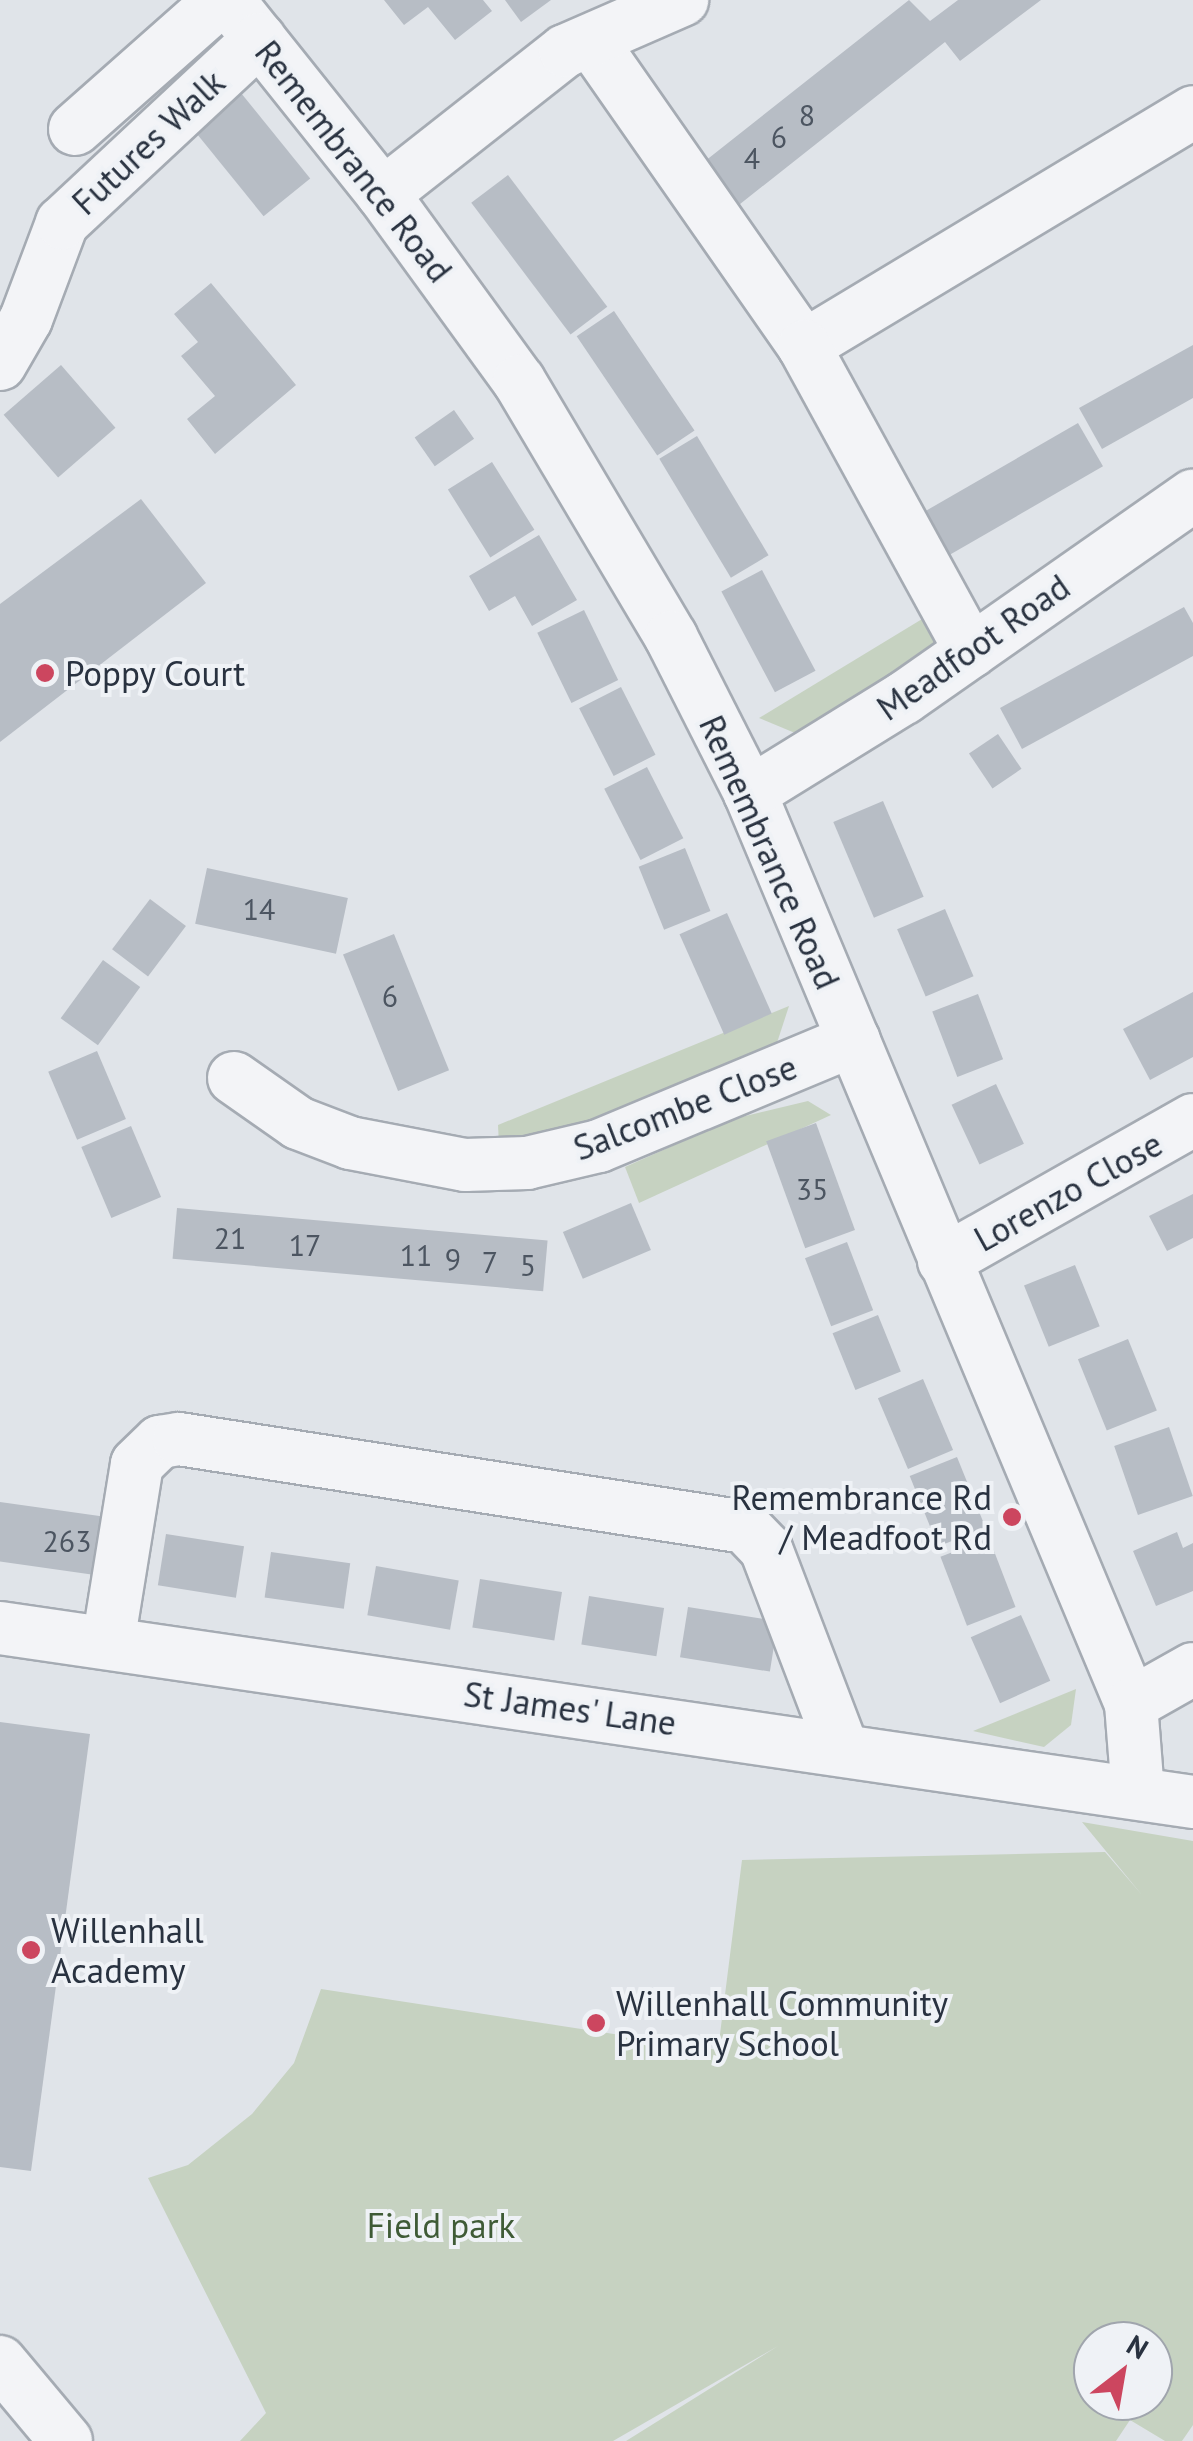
<!DOCTYPE html>
<style>
body{margin:0}
#map{position:relative;width:1193px;height:2441px;overflow:hidden;background:#e0e4e9;font-family:"PT Sans",sans-serif}
div>[style]{position:absolute}
[style*='--x']{left:calc(var(--x)*1px);top:calc(var(--y)*1px);width:calc(var(--w)*1px);rotate:calc(var(--a)*1deg)}
.green>*{inset:0;background:#c6d2c1}
.building>*{inset:0;background:#b7bdc5;transform-origin:0 0}
.roads{filter:drop-shadow(2px 0 #a5abb3) drop-shadow(-2px 0 #a5abb3) drop-shadow(0 2px #a5abb3) drop-shadow(0 -2px #a5abb3)}
.minor>*{height:52px;margin:-26px;padding:0 26px;transform-origin:26px;border-radius:26px;background:#f3f4f7}
.dots>*{width:28px;height:28px;translate:-50% -50%;box-sizing:border-box;border:5px solid #eff2f6;border-radius:50%}
span{translate:-50% -50%;white-space:nowrap;text-align:center;line-height:1.15;-webkit-text-stroke:8px #eff2f6;paint-order:stroke}
.number-label{font-size:30px;color:#4c5561}
.number-label span{-webkit-text-stroke-width:0}
.street-label{font-size:35px;color:#293240}
.poi-label{font-size:35px;color:#293240}
.left{translate:0 -50%;text-align:left}
.right{translate:-100% -50%;text-align:right}
.park-label{font-size:35px;color:#3f5b36}
.north{position:absolute;left:1073px;top:2321px;width:100px;height:100px;box-sizing:border-box;background:#eff2f6;border:2px solid #a0a5ad;border-radius:50%;rotate:31deg;font-size:28px;font-weight:700;line-height:40px;text-align:center;color:#293240}
.north::after{content:'';display:block;margin:auto;width:35px;height:45px;background:#cc465f;clip-path:polygon(50% 0,100% 100%,50% 72%,0 100%)}
</style>
<div id="map">
<div class="green">
<i style="clip-path:polygon(932px 613px,950px 642px,795px 733px,759px 718px)"></i>
<i style="clip-path:polygon(789px 1006px,774px 1052px,577px 1135px,499px 1145px,498px 1125px)"></i>
<i style="clip-path:polygon(808px 1101px,831px 1115px,639px 1203px,625px 1167px,733px 1119px)"></i>
<i style="clip-path:polygon(1076px 1689px,1071px 1725px,1044px 1747px,973px 1731px)"></i>
<i style="clip-path:polygon(evenodd,1082px 1822px,1193px 1841px,1193px 2425px,1182px 2441px,1165px 2441px,1130px 2420px,1116px 2441px,626px 2441px,778px 2346px,613px 2441px,240px 2441px,266px 2413px,148px 2178px,188px 2165px,252px 2114px,294px 2063px,321px 1989px,718px 2050px,742px 1860px,1105px 1852px,1142px 1895px,1082px 1822px,1093px 2341px,1153px 2341px,1153px 2401px,1093px 2401px,1093px 2341px)"></i>
</div>
<div class="building">
<i style="clip-path:polygon(384px 0,483px 0,492px 11px,455px 40px,428px 7px,404px 25px)"></i>
<i style="clip-path:polygon(505px 0,551px 0,521px 22px)"></i>
<i style="clip-path:polygon(909px 0,930px 21px,958px 0,1041px 0,960px 61px,945px 42px,730px 212px,695px 169px)"></i>
<i style="left:241px;top:93px;width:110px;height:60px;rotate:51deg"></i>
<i style="left:508px;top:175px;width:165px;height:46px;rotate:53deg"></i>
<i style="clip-path:polygon(211px 283px,296px 385px,215px 454px,187px 419px,215px 396px,181px 356px,198px 342px,174px 314px)"></i>
<i style="left:614px;top:311px;width:144px;height:45px;rotate:56deg"></i>
<i style="clip-path:polygon(1193px 345px,1193px 398px,1102px 449px,1079px 408px)"></i>
<i style="left:61px;top:365px;width:83px;height:76px;rotate:49deg"></i>
<i style="left:454px;top:410px;width:35px;height:48px;rotate:55deg"></i>
<i style="left:1078px;top:423px;width:50px;height:202px;rotate:60deg"></i>
<i style="left:697px;top:436px;width:139px;height:44px;rotate:59deg"></i>
<i style="left:492px;top:462px;width:80px;height:52px;rotate:58deg"></i>
<i style="clip-path:polygon(141px 499px,206px 583px,0 742px,0 604px)"></i>
<i style="clip-path:polygon(539px 535px,577px 600px,532px 626px,515px 596px,489px 611px,469px 576px)"></i>
<i style="left:762px;top:570px;width:114px;height:46px;rotate:62deg"></i>
<i style="clip-path:polygon(1184px 607px,1193px 623px,1193px 656px,1022px 749px,1000px 708px)"></i>
<i style="left:584px;top:610px;width:78px;height:52px;rotate:64deg"></i>
<i style="left:621px;top:687px;width:76px;height:47px;rotate:63deg"></i>
<i style="left:998px;top:734px;width:42px;height:35px;rotate:56deg"></i>
<i style="left:647px;top:767px;width:80px;height:48px;rotate:63deg"></i>
<i style="left:883px;top:801px;width:104px;height:54px;rotate:67deg"></i>
<i style="left:685px;top:848px;width:68px;height:50px;rotate:68deg"></i>
<i style="left:207px;top:868px;width:144px;height:57px;rotate:12deg"></i>
<i style="left:150px;top:899px;width:45px;height:63px;rotate:37deg"></i>
<i style="left:945px;top:909px;width:73px;height:52px;rotate:67deg"></i>
<i style="left:727px;top:913px;width:110px;height:52px;rotate:66deg"></i>
<i style="left:394px;top:934px;width:147px;height:55px;rotate:68deg"></i>
<i style="left:103px;top:960px;width:46px;height:72px;rotate:36deg"></i>
<i style="clip-path:polygon(1193px 992px,1193px 1057px,1150px 1080px,1123px 1029px)"></i>
<i style="left:978px;top:994px;width:70px;height:49px;rotate:69deg"></i>
<i style="left:97px;top:1051px;width:74px;height:53px;rotate:67deg"></i>
<i style="left:996px;top:1084px;width:66px;height:49px;rotate:65deg"></i>
<i style="left:816px;top:1123px;width:114px;height:53px;rotate:70deg"></i>
<i style="left:131px;top:1126px;width:77px;height:54px;rotate:67deg"></i>
<i style="clip-path:polygon(1193px 1194px,1193px 1238px,1167px 1251px,1149px 1216px)"></i>
<i style="left:631px;top:1203px;width:51px;height:74px;rotate:67deg"></i>
<i style="left:177px;top:1208px;width:372px;height:51px;rotate:5deg"></i>
<i style="left:847px;top:1242px;width:73px;height:45px;rotate:69deg"></i>
<i style="left:1075px;top:1265px;width:66px;height:55px;rotate:68deg"></i>
<i style="left:878px;top:1315px;width:61px;height:49px;rotate:68deg"></i>
<i style="left:1128px;top:1339px;width:77px;height:54px;rotate:68deg"></i>
<i style="left:923px;top:1379px;width:77px;height:49px;rotate:67deg"></i>
<i style="left:1169px;top:1427px;width:73px;height:58px;rotate:71deg"></i>
<i style="left:957px;top:1457px;width:76px;height:51px;rotate:68deg"></i>
<i style="left:0;top:1502px;width:122px;height:59px;rotate:8deg"></i>
<i style="clip-path:polygon(1177px 1532px,1183px 1548px,1193px 1543px,1193px 1591px,1156px 1606px,1133px 1551px)"></i>
<i style="left:166px;top:1534px;width:79px;height:52px;rotate:9deg"></i>
<i style="left:989px;top:1538px;width:74px;height:52px;rotate:69deg"></i>
<i style="left:271px;top:1552px;width:80px;height:46px;rotate:8deg"></i>
<i style="left:376px;top:1566px;width:84px;height:50px;rotate:10deg"></i>
<i style="left:480px;top:1579px;width:83px;height:49px;rotate:9deg"></i>
<i style="left:589px;top:1596px;width:76px;height:49px;rotate:9deg"></i>
<i style="left:688px;top:1607px;width:91px;height:51px;rotate:9deg"></i>
<i style="left:1021px;top:1615px;width:72px;height:55px;rotate:66deg"></i>
<i style="clip-path:polygon(0 1722px,90px 1734px,31px 2171px,0 2167px)"></i>
</div>
<div class="roads">
<div class="minor">
<i style="--x:228;--y:0;--w:248;--a:51.4"></i>
<i style="--x:383;--y:194;--w:231;--a:54"></i>
<i style="--x:519;--y:381;--w:298;--a:59.3"></i>
<i style="--x:671;--y:637;--w:175;--a:63.1"></i>
<i style="--x:750;--y:793;--w:987;--a:67.3"></i>
<i style="--x:1131;--y:1704;--w:88;--a:85.5"></i>
<i style="--x:592;--y:42;--w:371;--a:55.1"></i>
<i style="--x:804;--y:346;--w:454;--a:-31"></i>
<i style="--x:75;--y:129;--w:195;--a:-41.5"></i>
<i style="--x:383;--y:194;--w:231;--a:-38.2"></i>
<i style="--x:565;--y:51;--w:128;--a:-23.6"></i>
<i style="--x:804;--y:346;--w:348;--a:61.3"></i>
<i style="--x:0;--y:364;--w:52;--a:-60"></i>
<i style="--x:26;--y:319;--w:103;--a:-69.4"></i>
<i style="--x:62;--y:223;--w:270;--a:-43"></i>
<i style="--x:750;--y:793;--w:181;--a:-31.7"></i>
<i style="--x:904;--y:698;--w:353;--a:-35"></i>
<i style="--x:234;--y:1078;--w:78;--a:35.1"></i>
<i style="--x:298;--y:1123;--w:56;--a:21"></i>
<i style="--x:350;--y:1143;--w:117;--a:10.8"></i>
<i style="--x:465;--y:1165;--w:62;--a:-1.8"></i>
<i style="--x:527;--y:1163;--w:74;--a:-13.3"></i>
<i style="--x:599;--y:1146;--w:276;--a:-22.6"></i>
<i style="--x:944;--y:1261;--w:286;--a:-29.5"></i>
<i style="--x:0;--y:1628;--w:1206;--a:8.3"></i>
<i style="--x:108;--y:1643;--w:181;--a:-80.8"></i>
<i style="--x:137;--y:1464;--w:32;--a:-44"></i>
<i style="--x:160;--y:1442;--w:19;--a:-9"></i>
<i style="--x:179;--y:1439;--w:573;--a:8.84"></i>
<i style="--x:745;--y:1527;--w:30;--a:46"></i>
<i style="--x:766;--y:1549;--w:213;--a:69.1"></i>
<i style="--x:1131;--y:1704;--w:71;--a:-29.4"></i>
<i style="--x:0;--y:2362;--w:103;--a:50.1"></i>
</div>
</div>
<div class="dots">
<i style="left:45px;top:673px;background:#cc465f"></i>
<i style="left:1012px;top:1517px;background:#cc465f"></i>
<i style="left:31px;top:1950px;background:#cc465f"></i>
<i style="left:596px;top:2023px;background:#cc465f"></i>
</div>
<div class="number-label">
<span style="left:807px;top:115px">8</span>
<span style="left:779px;top:137px">6</span>
<span style="left:752px;top:158px">4</span>
<span style="left:259px;top:909px">14</span>
<span style="left:390px;top:996px">6</span>
<span style="left:812px;top:1189px">35</span>
<span style="left:230px;top:1238px">21</span>
<span style="left:305px;top:1245px">17</span>
<span style="left:416px;top:1255px">11</span>
<span style="left:453px;top:1259px">9</span>
<span style="left:490px;top:1262px">7</span>
<span style="left:528px;top:1265px">5</span>
<span style="left:67px;top:1541px">263</span>
</div>
<div class="street-label">
<span style="left:148px;top:142px;rotate:-43deg">Futures Walk</span>
<span style="left:354px;top:161px;rotate:52deg">Remembrance Road</span>
<span style="left:973px;top:647px;rotate:-35deg">Meadfoot Road</span>
<span style="left:770px;top:852px;rotate:66deg">Remembrance Road</span>
<span style="left:685px;top:1107px;rotate:-21deg">Salcombe Close</span>
<span style="left:1068px;top:1191px;rotate:-29deg">Lorenzo Close</span>
<span style="left:570px;top:1708px;rotate:8deg">St James' Lane</span>
</div>
<div class="poi-label">
<span class="left" style="left:65px;top:673px">Poppy Court</span>
<span class="right" style="left:992px;top:1517px">Remembrance Rd<br>/ Meadfoot Rd</span>
<span class="left" style="left:51px;top:1950px">Willenhall<br>Academy</span>
<span class="left" style="left:616px;top:2023px">Willenhall Community<br>Primary School</span>
</div>
<div class="park-label">
<span style="left:441px;top:2225px">Field park</span>
</div>
<div class="north">N</div>
</div>
